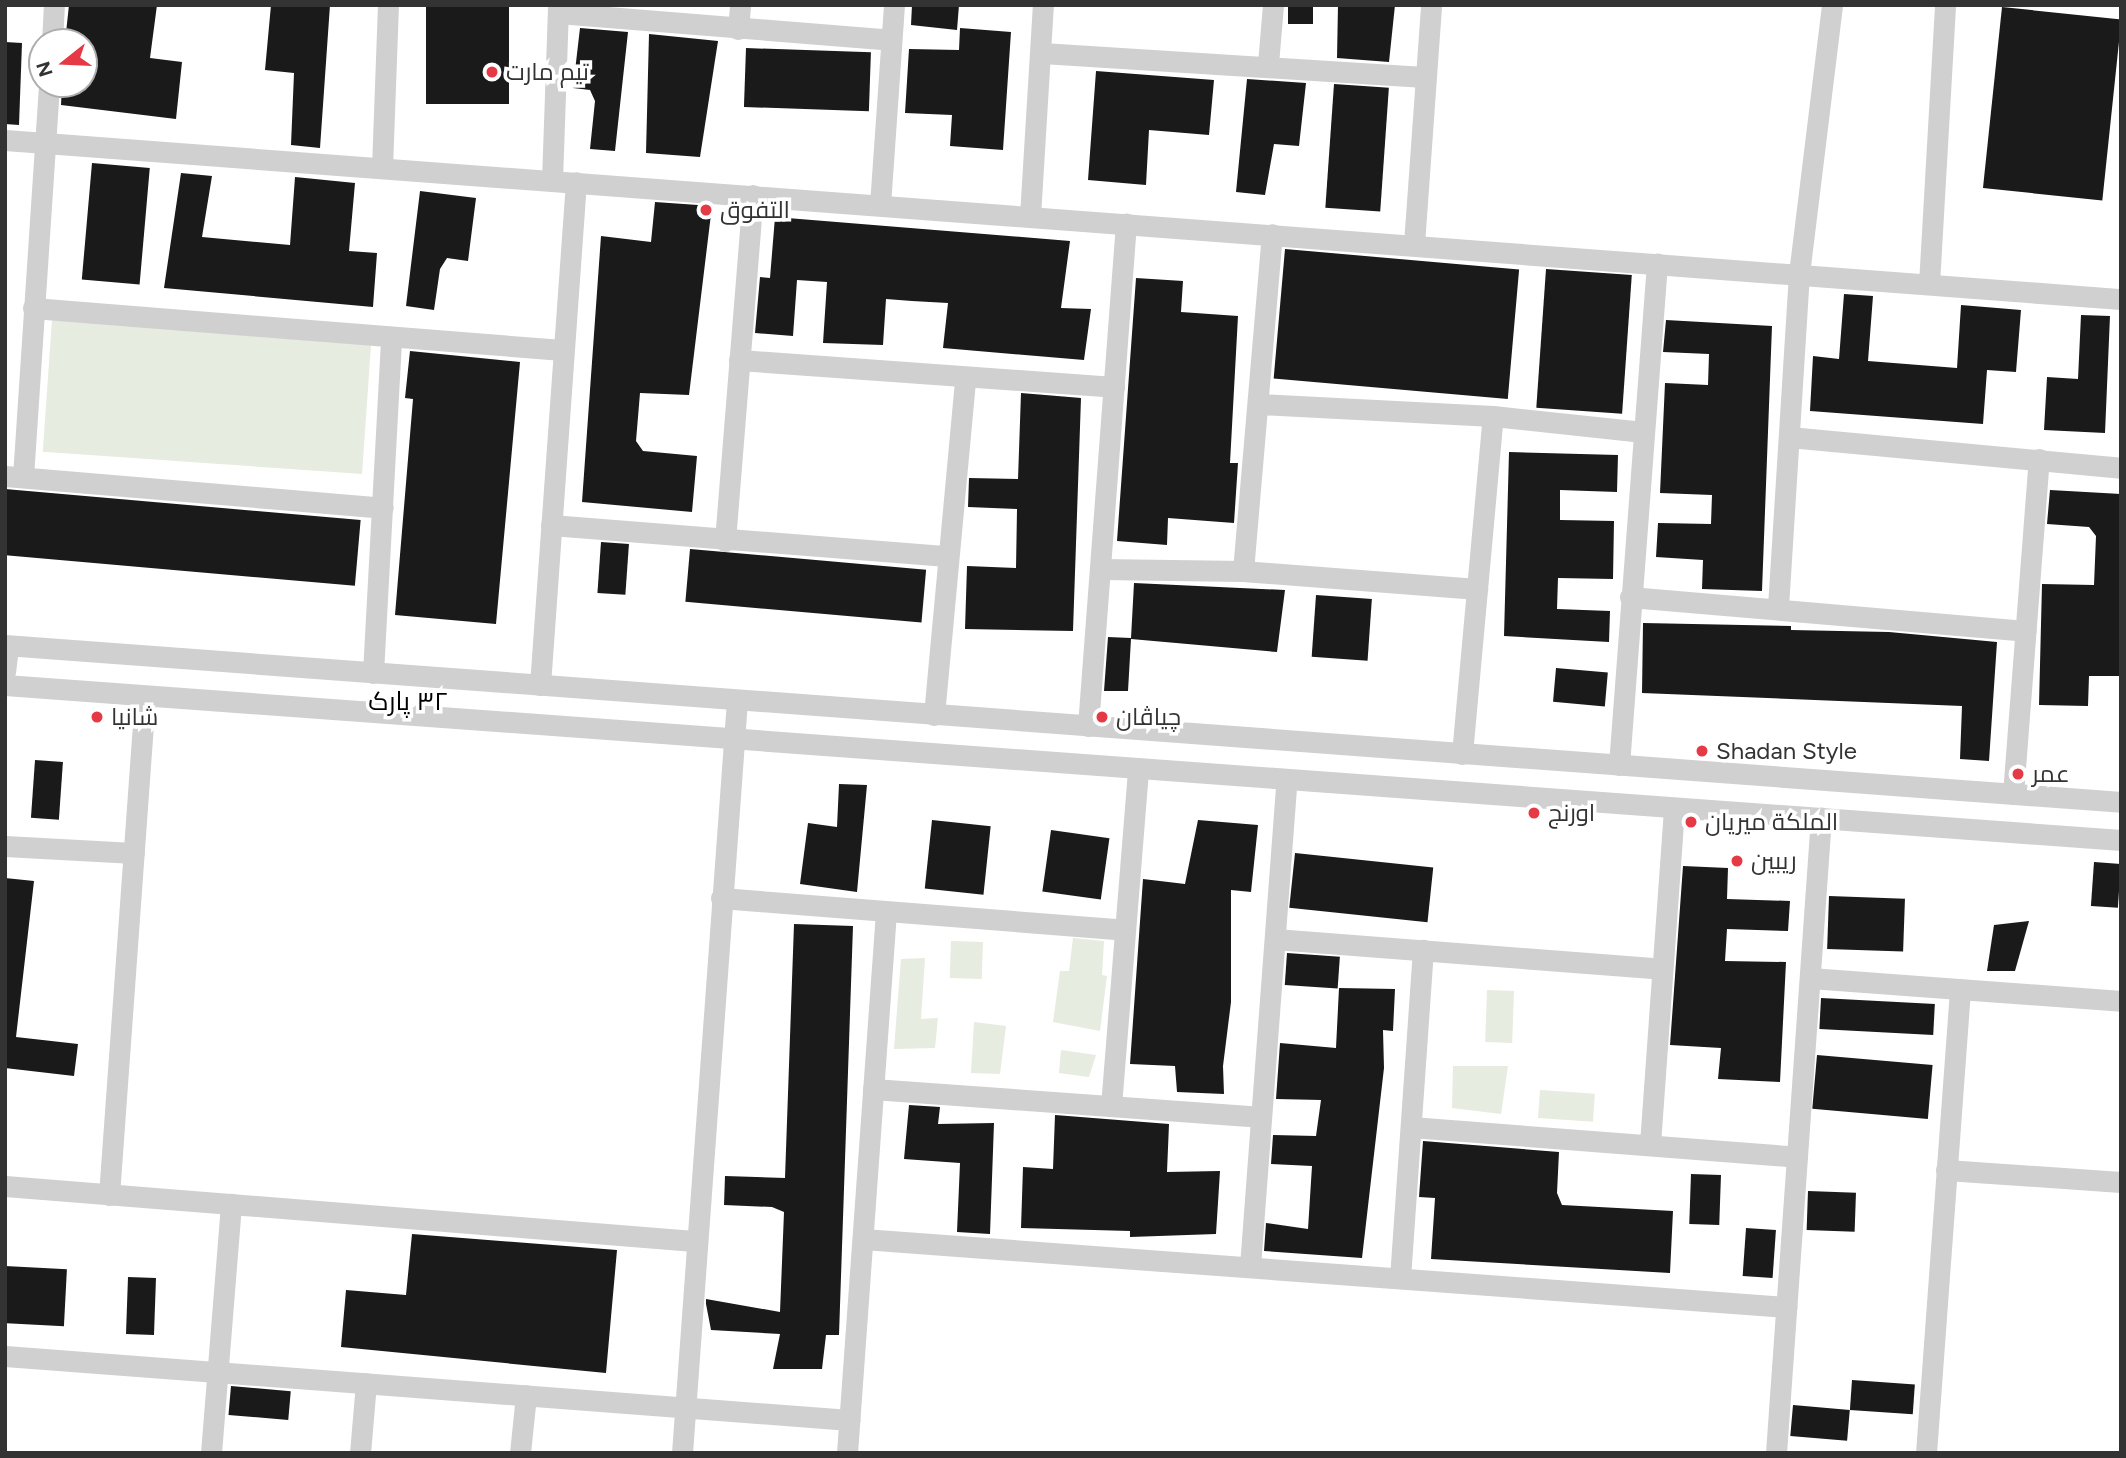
<!DOCTYPE html>
<meta charset="utf-8">
<style>
body{margin:0}
#map{position:relative;width:2126px;height:1458px;overflow:hidden;background:#fff;font-family:Figtree,Cairo,sans-serif}
div>[style]{position:absolute}
[style*='--x']{left:calc(var(--x)*1px);top:calc(var(--y)*1px);width:calc(var(--w)*1px);rotate:calc(var(--a)*1deg)}
.green>*{inset:0;background:#e6ecdf;transform-origin:0 0}
.building>*{inset:0;background:#1a1a1a;transform-origin:0 0}
.minor>*{height:21px;margin:-10.5px;padding:0 10.5px;transform-origin:10.5px;border-radius:10.5px;background:#d0d0d0}
.dots>*{width:19px;height:19px;translate:-50% -50%;box-sizing:border-box;border:4px solid #fff;border-radius:50%}
span{translate:-50% -50%;white-space:nowrap;text-align:center;line-height:1.15;-webkit-text-stroke:7px #fff;paint-order:stroke}
.poi-label{font-size:24px;color:#333}
.left{translate:0 -50%;text-align:left}
.neighbourhood-label{font-size:26px;color:#000}
.frame{position:absolute;inset:0;border:7px solid #333;pointer-events:none}
.north{position:absolute;left:28px;top:28px;width:70px;height:70px;box-sizing:border-box;background:#fff;border:2px solid #adadad;border-radius:50%;rotate:252deg;font-size:19px;font-weight:700;line-height:28px;text-align:center;color:#333}
.north::after{content:'';display:block;margin:auto;width:24px;height:32px;background:#e63946;clip-path:polygon(50% 0,100% 100%,50% 72%,0 100%)}
</style>
<div id="map">
<div class="green">
<i style="left:52px;top:320px;width:320px;height:132px;rotate:4deg"></i>
<i style="clip-path:polygon(1073px 938px,1104px 941px,1102px 975px,1107px 976px,1100px 1031px,1053px 1022px,1060px 971px,1069px 971px)"></i>
<i style="left:951px;top:941px;width:32px;height:37px;rotate:2deg"></i>
<i style="clip-path:polygon(925px 958px,921px 1019px,938px 1018px,935px 1048px,894px 1049px,901px 959px)"></i>
<i style="left:1487px;top:990px;width:27px;height:52px;rotate:2deg"></i>
<i style="clip-path:polygon(974px 1022px,1006px 1026px,1000px 1074px,971px 1073px)"></i>
<i style="clip-path:polygon(1061px 1050px,1096px 1055px,1089px 1077px,1059px 1073px)"></i>
<i style="clip-path:polygon(1453px 1066px,1508px 1066px,1501px 1114px,1452px 1108px)"></i>
<i style="left:1540px;top:1090px;width:55px;height:28px;rotate:4deg"></i>
</div>
<div class="building">
<i style="clip-path:polygon(69px 5px,157px 5px,150px 58px,182px 62px,176px 119px,61px 105px,62px 84px,84px 84px,84px 42px,65px 42px)"></i>
<i style="clip-path:polygon(271px 5px,330px 5px,320px 148px,291px 145px,294px 73px,265px 70px)"></i>
<i style="left:426px;top:5px;width:83px;height:99px"></i>
<i style="clip-path:polygon(912px 5px,959px 5px,957px 30px,911px 25px)"></i>
<i style="left:1288px;top:5px;width:25px;height:19px"></i>
<i style="clip-path:polygon(1338px 5px,1395px 5px,1389px 62px,1337px 58px)"></i>
<i style="left:2002px;top:7px;width:120px;height:182px;rotate:6deg"></i>
<i style="clip-path:polygon(580px 28px,628px 32px,615px 151px,590px 149px,595px 101px,590px 90px,573px 88px)"></i>
<i style="clip-path:polygon(960px 28px,1011px 32px,1003px 150px,950px 146px,952px 115px,905px 113px,909px 49px,959px 50px)"></i>
<i style="clip-path:polygon(649px 34px,718px 41px,700px 157px,646px 153px)"></i>
<i style="clip-path:polygon(5px 42px,22px 43px,19px 125px,5px 124px)"></i>
<i style="left:746px;top:48px;width:125px;height:59px;rotate:2deg"></i>
<i style="clip-path:polygon(1096px 71px,1214px 80px,1209px 135px,1149px 130px,1146px 185px,1088px 180px)"></i>
<i style="clip-path:polygon(1247px 79px,1306px 83px,1299px 146px,1274px 144px,1265px 195px,1236px 192px)"></i>
<i style="left:1334px;top:84px;width:55px;height:124px;rotate:4deg"></i>
<i style="left:92px;top:163px;width:58px;height:117px;rotate:5deg"></i>
<i style="clip-path:polygon(181px 173px,212px 176px,202px 237px,290px 245px,295px 177px,355px 183px,349px 251px,377px 253px,373px 307px,164px 288px)"></i>
<i style="clip-path:polygon(420px 191px,476px 198px,468px 261px,447px 258px,440px 269px,434px 310px,406px 306px)"></i>
<i style="clip-path:polygon(655px 202px,712px 206px,689px 395px,640px 393px,636px 441px,643px 451px,697px 456px,692px 512px,582px 502px,601px 236px,651px 242px)"></i>
<i style="clip-path:polygon(775px 217px,1070px 241px,1061px 308px,1091px 309px,1084px 360px,943px 348px,948px 303px,912px 301px,886px 299px,883px 345px,823px 343px,827px 282px,797px 280px,793px 336px,755px 333px,760px 277px,770px 278px)"></i>
<i style="left:1285px;top:249px;width:235px;height:130px;rotate:5deg"></i>
<i style="left:1546px;top:269px;width:86px;height:139px;rotate:4deg"></i>
<i style="clip-path:polygon(1136px 278px,1183px 281px,1181px 312px,1238px 316px,1230px 463px,1238px 463px,1234px 523px,1168px 518px,1167px 545px,1117px 541px)"></i>
<i style="clip-path:polygon(1844px 294px,1873px 296px,1868px 361px,1957px 368px,1961px 305px,2021px 310px,2016px 372px,1987px 370px,1983px 424px,1810px 411px,1813px 356px,1839px 359px)"></i>
<i style="clip-path:polygon(2081px 315px,2110px 316px,2105px 433px,2044px 430px,2047px 377px,2078px 379px)"></i>
<i style="clip-path:polygon(1666px 320px,1772px 326px,1762px 591px,1702px 589px,1703px 560px,1656px 557px,1658px 523px,1711px 524px,1712px 495px,1660px 493px,1665px 383px,1708px 385px,1709px 354px,1663px 352px)"></i>
<i style="clip-path:polygon(410px 351px,520px 362px,496px 624px,395px 615px,413px 399px,405px 398px)"></i>
<i style="clip-path:polygon(1021px 393px,1081px 398px,1073px 631px,965px 629px,967px 566px,1016px 568px,1017px 509px,968px 507px,969px 478px,1018px 479px)"></i>
<i style="clip-path:polygon(1509px 452px,1618px 455px,1617px 492px,1560px 490px,1560px 520px,1614px 521px,1613px 579px,1558px 578px,1557px 609px,1610px 611px,1609px 642px,1504px 636px)"></i>
<i style="left:5px;top:489px;width:357px;height:66px;rotate:5deg"></i>
<i style="clip-path:polygon(2050px 490px,2121px 494px,2121px 676px,2089px 676px,2088px 706px,2039px 705px,2042px 584px,2094px 585px,2096px 536px,2089px 527px,2047px 524px)"></i>
<i style="left:601px;top:542px;width:28px;height:51px;rotate:4deg"></i>
<i style="left:690px;top:549px;width:237px;height:53px;rotate:5deg"></i>
<i style="clip-path:polygon(1134px 583px,1285px 590px,1277px 652px,1131px 639px,1128px 691px,1104px 691px,1108px 637px,1131px 638px)"></i>
<i style="left:1316px;top:595px;width:56px;height:62px;rotate:4deg"></i>
<i style="clip-path:polygon(1643px 623px,1791px 626px,1791px 630px,1889px 632px,1997px 642px,1989px 761px,1960px 759px,1962px 706px,1642px 693px)"></i>
<i style="left:1556px;top:668px;width:52px;height:34px;rotate:5deg"></i>
<i style="left:35px;top:760px;width:28px;height:58px;rotate:4deg"></i>
<i style="clip-path:polygon(839px 784px,867px 785px,857px 892px,800px 884px,808px 823px,837px 827px)"></i>
<i style="left:932px;top:820px;width:59px;height:69px;rotate:6deg"></i>
<i style="clip-path:polygon(1198px 820px,1258px 825px,1251px 892px,1231px 890px,1231px 1002px,1223px 1066px,1224px 1094px,1177px 1092px,1175px 1066px,1130px 1064px,1143px 879px,1185px 884px)"></i>
<i style="left:1051px;top:830px;width:59px;height:62px;rotate:8deg"></i>
<i style="left:1295px;top:853px;width:139px;height:55px;rotate:6deg"></i>
<i style="left:2094px;top:862px;width:27px;height:44px;rotate:4deg"></i>
<i style="clip-path:polygon(1683px 866px,1728px 868px,1727px 899px,1790px 901px,1788px 931px,1727px 929px,1725px 961px,1786px 962px,1780px 1082px,1718px 1079px,1721px 1048px,1670px 1045px)"></i>
<i style="clip-path:polygon(5px 878px,34px 881px,16px 1037px,78px 1044px,74px 1076px,5px 1068px)"></i>
<i style="left:1829px;top:896px;width:76px;height:53px;rotate:2deg"></i>
<i style="clip-path:polygon(2029px 921px,2015px 971px,1987px 971px,1994px 925px)"></i>
<i style="clip-path:polygon(794px 924px,853px 926px,839px 1335px,826px 1335px,822px 1369px,773px 1369px,780px 1334px,711px 1330px,706px 1304px,706px 1299px,780px 1312px,784px 1212px,772px 1207px,724px 1205px,725px 1176px,785px 1178px)"></i>
<i style="left:1287px;top:953px;width:53px;height:32px;rotate:4deg"></i>
<i style="clip-path:polygon(1339px 988px,1395px 989px,1393px 1031px,1383px 1030px,1384px 1068px,1362px 1258px,1264px 1251px,1266px 1223px,1308px 1229px,1312px 1166px,1271px 1164px,1273px 1135px,1316px 1136px,1321px 1100px,1276px 1099px,1280px 1043px,1336px 1048px)"></i>
<i style="left:1821px;top:998px;width:114px;height:31px;rotate:3deg"></i>
<i style="left:1817px;top:1055px;width:116px;height:54px;rotate:5deg"></i>
<i style="clip-path:polygon(909px 1105px,940px 1107px,938px 1124px,994px 1123px,990px 1234px,957px 1232px,960px 1163px,904px 1159px)"></i>
<i style="clip-path:polygon(1055px 1115px,1169px 1124px,1167px 1172px,1220px 1171px,1216px 1234px,1130px 1237px,1130px 1231px,1021px 1228px,1023px 1167px,1053px 1169px)"></i>
<i style="clip-path:polygon(1423px 1141px,1559px 1152px,1557px 1193px,1562px 1205px,1673px 1211px,1670px 1273px,1431px 1259px,1435px 1198px,1419px 1197px)"></i>
<i style="left:1691px;top:1174px;width:30px;height:50px;rotate:2deg"></i>
<i style="left:1808px;top:1191px;width:48px;height:39px;rotate:2deg"></i>
<i style="left:1746px;top:1228px;width:30px;height:48px;rotate:4deg"></i>
<i style="clip-path:polygon(412px 1234px,617px 1250px,606px 1373px,341px 1347px,346px 1290px,406px 1295px)"></i>
<i style="left:5px;top:1266px;width:62px;height:57px;rotate:3deg"></i>
<i style="left:128px;top:1277px;width:28px;height:57px;rotate:2deg"></i>
<i style="left:1852px;top:1380px;width:63px;height:30px;rotate:4deg"></i>
<i style="left:231px;top:1386px;width:60px;height:29px;rotate:5deg"></i>
<i style="left:1793px;top:1405px;width:57px;height:31px;rotate:5deg"></i>
</div>
<div class="minor">
<i style="--x:558;--y:13;--w:334;--a:4.6"></i>
<i style="--x:738;--y:29;--w:24;--a:-85"></i>
<i style="--x:52;--y:42;--w:37;--a:-87"></i>
<i style="--x:1042;--y:53;--w:383;--a:3.6"></i>
<i style="--x:1268;--y:64;--w:59;--a:-85.2"></i>
<i style="--x:5;--y:140;--w:2122;--a:4.3"></i>
<i style="--x:382;--y:168;--w:163;--a:-87.9"></i>
<i style="--x:552;--y:180;--w:175;--a:-88"></i>
<i style="--x:880;--y:205;--w:200;--a:-86"></i>
<i style="--x:1030;--y:216;--w:211;--a:-86.5"></i>
<i style="--x:1414;--y:244;--w:240;--a:-85.9"></i>
<i style="--x:1929;--y:284;--w:279;--a:-86.7"></i>
<i style="--x:33;--y:308;--w:531;--a:4.54"></i>
<i style="--x:739;--y:360;--w:376;--a:4.1"></i>
<i style="--x:1258;--y:404;--w:235;--a:2.9"></i>
<i style="--x:1493;--y:416;--w:151;--a:6.1"></i>
<i style="--x:1789;--y:437;--w:333;--a:5.3"></i>
<i style="--x:5;--y:476;--w:379;--a:4.8"></i>
<i style="--x:23;--y:477;--w:394;--a:-86.2"></i>
<i style="--x:551;--y:525;--w:397;--a:4.5"></i>
<i style="--x:725;--y:541;--w:347;--a:-85.4"></i>
<i style="--x:1100;--y:569;--w:143;--a:0.8"></i>
<i style="--x:1243;--y:571;--w:235;--a:4.4"></i>
<i style="--x:1243;--y:571;--w:338;--a:-85.1"></i>
<i style="--x:1630;--y:597;--w:397;--a:4.9"></i>
<i style="--x:1778;--y:607;--w:334;--a:-86.4"></i>
<i style="--x:1799;--y:274;--w:271;--a:-83"></i>
<i style="--x:5;--y:645;--w:2122;--a:4.24"></i>
<i style="--x:5;--y:672;--w:26;--a:-83"></i>
<i style="--x:373;--y:673;--w:336;--a:-86.9"></i>
<i style="--x:5;--y:685;--w:2122;--a:4.19"></i>
<i style="--x:540;--y:685;--w:504;--a:-85.91"></i>
<i style="--x:934;--y:715;--w:337;--a:-84.7"></i>
<i style="--x:1088;--y:726;--w:504;--a:-85.68"></i>
<i style="--x:1462;--y:754;--w:339;--a:-84.8"></i>
<i style="--x:1619;--y:765;--w:503;--a:-85.67"></i>
<i style="--x:2013;--y:794;--w:336;--a:-85.6"></i>
<i style="--x:5;--y:846;--w:129;--a:3.1"></i>
<i style="--x:721;--y:898;--w:405;--a:4.5"></i>
<i style="--x:1275;--y:939;--w:388;--a:4.4"></i>
<i style="--x:1810;--y:978;--w:312;--a:4.2"></i>
<i style="--x:873;--y:1089;--w:387;--a:4.1"></i>
<i style="--x:1111;--y:1106;--w:339;--a:-85.4"></i>
<i style="--x:1411;--y:1127;--w:387;--a:4.4"></i>
<i style="--x:1650;--y:1144;--w:337;--a:-85.9"></i>
<i style="--x:1946;--y:1170;--w:175;--a:3.9"></i>
<i style="--x:5;--y:1186;--w:691;--a:4.56"></i>
<i style="--x:109;--y:1195;--w:500;--a:-85.87"></i>
<i style="--x:863;--y:1239;--w:926;--a:4.21"></i>
<i style="--x:1250;--y:1266;--w:488;--a:-85.7"></i>
<i style="--x:1400;--y:1278;--w:329;--a:-86"></i>
<i style="--x:5;--y:1356;--w:847;--a:4.33"></i>
<i style="--x:211;--y:1453;--w:250;--a:-85.4"></i>
<i style="--x:360;--y:1453;--w:70;--a:-85.1"></i>
<i style="--x:520;--y:1453;--w:58;--a:-84.1"></i>
<i style="--x:682;--y:1453;--w:755;--a:-85.82"></i>
<i style="--x:847;--y:1453;--w:543;--a:-85.88"></i>
<i style="--x:1776;--y:1453;--w:637;--a:-85.95"></i>
<i style="--x:1926;--y:1453;--w:465;--a:-85.8"></i>
</div>
<div class="dots">
<i style="left:492px;top:72px;background:#e63946"></i>
<i style="left:706px;top:210px;background:#e63946"></i>
<i style="left:97px;top:717px;background:#e63946"></i>
<i style="left:1102px;top:717px;background:#e63946"></i>
<i style="left:1702px;top:751px;background:#e63946"></i>
<i style="left:2018px;top:774px;background:#e63946"></i>
<i style="left:1534px;top:813px;background:#e63946"></i>
<i style="left:1691px;top:822px;background:#e63946"></i>
<i style="left:1737px;top:861px;background:#e63946"></i>
</div>
<div class="poi-label">
<span class="left" style="left:506px;top:72px">تيم مارت</span>
<span class="left" style="left:720px;top:210px">التفوق</span>
<span class="left" style="left:111px;top:717px">شانيا</span>
<span class="left" style="left:1116px;top:717px">چياڤان</span>
<span class="left" style="left:1716px;top:751px">Shadan Style</span>
<span class="left" style="left:2032px;top:774px">عمر</span>
<span class="left" style="left:1548px;top:813px">اورنج</span>
<span class="left" style="left:1705px;top:822px">الملكة ميريان</span>
<span class="left" style="left:1751px;top:861px">ريبين</span>
</div>
<div class="neighbourhood-label">
<span style="left:408px;top:702px">٣٢ پارک</span>
</div>
<div class="frame"></div>
<div class="north">N</div>
</div>
